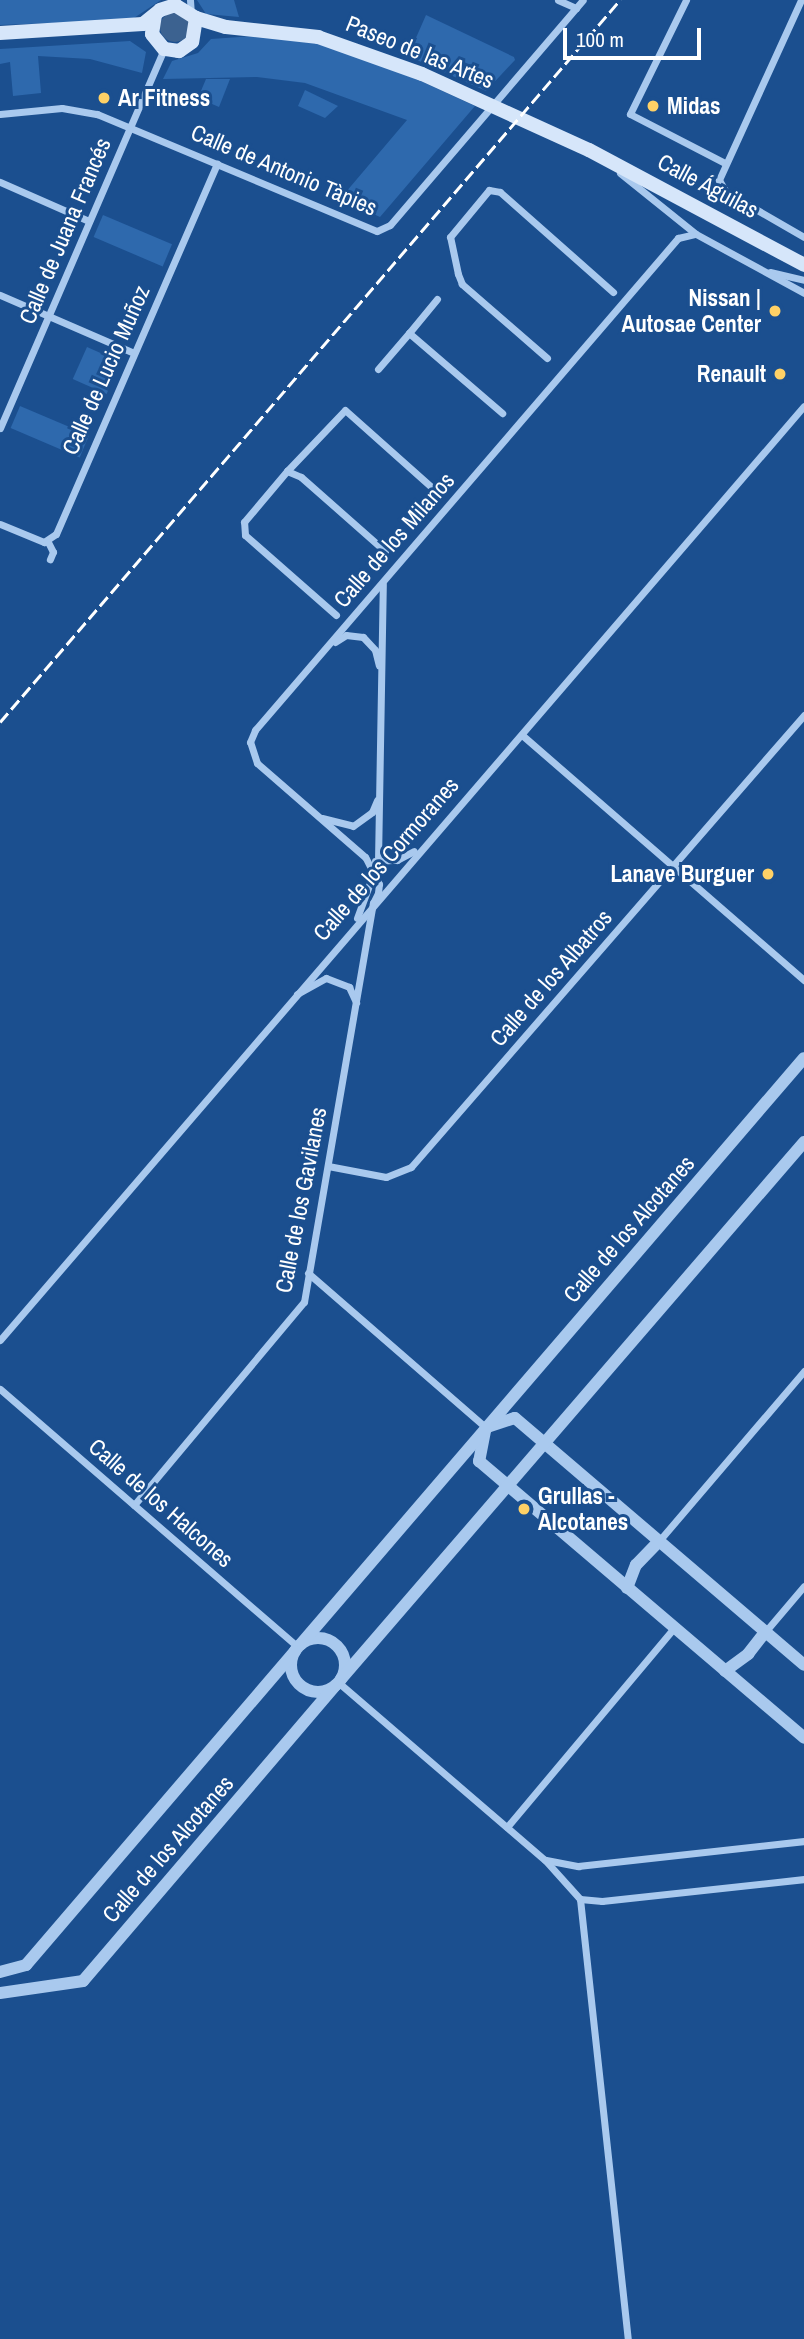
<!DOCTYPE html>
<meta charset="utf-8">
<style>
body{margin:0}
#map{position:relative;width:804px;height:2339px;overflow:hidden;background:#1b4f8f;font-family:"Archivo Narrow",sans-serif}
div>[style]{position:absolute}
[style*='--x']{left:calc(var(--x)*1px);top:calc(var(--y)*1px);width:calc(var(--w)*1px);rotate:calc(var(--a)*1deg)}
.green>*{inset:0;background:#2e69ad;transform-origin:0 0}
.water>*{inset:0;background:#3c6290}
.round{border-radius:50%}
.minor>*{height:7px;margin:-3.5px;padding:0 3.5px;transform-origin:3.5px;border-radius:3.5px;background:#a9c9ee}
.tertiary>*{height:12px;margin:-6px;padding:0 6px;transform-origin:6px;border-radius:6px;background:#a9c9ee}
.tertiary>.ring{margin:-6px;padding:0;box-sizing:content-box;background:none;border:12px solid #a9c9ee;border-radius:50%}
.secondary>*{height:14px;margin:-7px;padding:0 7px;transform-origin:7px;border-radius:7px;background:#d6e6fa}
.rail>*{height:2.5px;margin-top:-1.25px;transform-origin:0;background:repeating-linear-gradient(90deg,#fff 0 12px,transparent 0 17px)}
.dots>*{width:19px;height:19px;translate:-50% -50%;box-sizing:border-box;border:4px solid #1b4f8f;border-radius:50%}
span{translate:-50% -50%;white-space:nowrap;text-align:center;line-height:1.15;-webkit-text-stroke:6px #1b4f8f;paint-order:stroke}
.street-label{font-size:23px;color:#fff}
.poi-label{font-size:23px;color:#fff;font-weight:700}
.left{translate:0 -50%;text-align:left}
.right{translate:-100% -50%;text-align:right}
.scale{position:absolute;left:563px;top:28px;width:138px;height:32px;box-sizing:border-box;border:4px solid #fff;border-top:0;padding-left:9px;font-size:21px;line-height:24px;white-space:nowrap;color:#fff;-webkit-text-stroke:5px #1b4f8f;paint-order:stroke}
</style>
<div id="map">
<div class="green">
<i style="clip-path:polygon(0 0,161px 0,131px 20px,0 25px)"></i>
<i style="clip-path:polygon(197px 0,234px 0,239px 17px,206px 14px)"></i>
<i style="clip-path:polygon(426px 15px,514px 57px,515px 60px,486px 91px,408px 56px)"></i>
<i style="clip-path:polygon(254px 36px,323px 44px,377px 61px,475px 106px,380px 217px,340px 199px,407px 120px,305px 83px,257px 77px,163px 79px,172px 61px,198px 53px,211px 39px)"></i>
<i style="clip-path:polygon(130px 41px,146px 52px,142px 73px,90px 59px,38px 56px,41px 93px,13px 96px,10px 62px,0 64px,0 49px)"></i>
<i style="clip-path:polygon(206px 79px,230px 79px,219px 107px,198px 98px)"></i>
<i style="clip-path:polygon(305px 90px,338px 106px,325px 118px,298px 106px)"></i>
<i style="left:103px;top:215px;width:75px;height:24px;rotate:23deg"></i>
<i style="left:87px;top:347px;width:37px;height:35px;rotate:24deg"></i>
<i style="left:20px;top:406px;width:75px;height:24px;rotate:23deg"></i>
</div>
<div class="water">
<i class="round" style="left:160px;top:12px;width:30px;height:30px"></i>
</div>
<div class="minor">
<i style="--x:190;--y:0;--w:13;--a:86"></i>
<i style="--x:558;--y:0;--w:20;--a:24"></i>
<i style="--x:686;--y:0;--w:127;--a:116.2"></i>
<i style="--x:630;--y:114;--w:107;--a:27.3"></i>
<i style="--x:801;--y:0;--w:198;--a:114.5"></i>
<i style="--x:719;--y:180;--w:14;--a:60"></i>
<i style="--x:726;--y:192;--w:90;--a:30"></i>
<i style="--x:0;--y:114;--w:62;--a:-5.5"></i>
<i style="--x:62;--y:108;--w:36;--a:10"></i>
<i style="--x:97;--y:114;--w:303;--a:22.7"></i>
<i style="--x:377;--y:231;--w:14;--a:-25"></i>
<i style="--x:390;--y:225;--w:296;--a:-49.4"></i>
<i style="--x:620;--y:173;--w:97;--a:38.8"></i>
<i style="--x:0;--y:182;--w:97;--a:23.7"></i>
<i style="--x:770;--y:272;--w:35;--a:13"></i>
<i style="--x:0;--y:295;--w:146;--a:23.4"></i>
<i style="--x:437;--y:299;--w:44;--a:129.5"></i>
<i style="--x:409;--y:333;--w:123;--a:40.7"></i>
<i style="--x:547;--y:358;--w:113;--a:-139"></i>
<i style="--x:462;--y:284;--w:11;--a:-112"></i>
<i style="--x:458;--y:274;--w:38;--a:-102"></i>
<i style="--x:450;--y:237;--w:61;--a:-50.3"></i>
<i style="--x:489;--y:190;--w:11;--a:10"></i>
<i style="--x:500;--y:192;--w:151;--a:41.5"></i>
<i style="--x:378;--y:369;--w:48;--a:-49.3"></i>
<i style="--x:0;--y:428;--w:413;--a:-66.6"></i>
<i style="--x:287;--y:471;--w:84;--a:-46.4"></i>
<i style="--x:345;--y:410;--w:123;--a:41.7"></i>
<i style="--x:0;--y:524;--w:48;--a:22.2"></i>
<i style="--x:44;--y:542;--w:14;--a:-34"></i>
<i style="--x:56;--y:534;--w:404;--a:-66.5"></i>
<i style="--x:48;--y:542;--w:11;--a:63"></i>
<i style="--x:53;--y:552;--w:8;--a:113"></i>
<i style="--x:336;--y:615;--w:121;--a:-138.7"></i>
<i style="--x:245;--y:535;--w:13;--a:-94"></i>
<i style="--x:244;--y:522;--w:67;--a:-49.9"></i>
<i style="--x:287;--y:471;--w:15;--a:23"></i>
<i style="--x:301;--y:477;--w:112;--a:41.4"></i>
<i style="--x:335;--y:642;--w:13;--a:-32"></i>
<i style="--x:346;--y:635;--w:17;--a:7"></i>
<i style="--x:363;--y:637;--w:18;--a:47"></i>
<i style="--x:375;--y:650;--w:16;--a:76"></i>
<i style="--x:522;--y:735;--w:374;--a:41"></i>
<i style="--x:322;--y:818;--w:32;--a:14"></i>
<i style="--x:353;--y:826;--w:24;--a:-36"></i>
<i style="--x:372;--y:812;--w:13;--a:-67"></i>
<i style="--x:375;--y:861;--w:22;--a:-3"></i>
<i style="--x:397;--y:860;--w:19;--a:-28"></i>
<i style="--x:357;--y:918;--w:61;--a:-69.8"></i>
<i style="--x:378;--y:861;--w:277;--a:-89"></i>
<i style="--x:297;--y:994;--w:33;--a:-29"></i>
<i style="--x:326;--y:978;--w:25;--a:21"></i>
<i style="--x:349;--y:987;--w:17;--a:65"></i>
<i style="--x:328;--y:1166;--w:59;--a:10.7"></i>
<i style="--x:386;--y:1177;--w:27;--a:-22"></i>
<i style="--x:411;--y:1167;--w:599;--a:-48.99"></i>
<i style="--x:308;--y:1273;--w:235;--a:41"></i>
<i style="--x:0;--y:1340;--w:1232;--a:-49.28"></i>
<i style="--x:0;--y:1389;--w:394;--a:40.9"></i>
<i style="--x:134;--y:1505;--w:265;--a:-50.1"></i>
<i style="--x:304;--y:1302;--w:405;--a:-80.2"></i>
<i style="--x:373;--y:903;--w:11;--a:-63"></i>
<i style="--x:378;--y:893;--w:9;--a:-84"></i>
<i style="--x:379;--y:884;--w:30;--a:-117"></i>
<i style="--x:365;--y:857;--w:143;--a:-139"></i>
<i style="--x:257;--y:763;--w:22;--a:-108"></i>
<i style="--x:250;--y:742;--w:13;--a:-67"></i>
<i style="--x:255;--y:730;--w:649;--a:-49.31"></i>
<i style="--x:678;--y:238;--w:18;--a:-13"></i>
<i style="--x:696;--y:234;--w:123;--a:28.6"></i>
<i style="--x:658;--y:1542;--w:225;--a:-49.5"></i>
<i style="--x:765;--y:1632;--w:60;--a:-49.7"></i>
<i style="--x:339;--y:1683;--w:272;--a:40.7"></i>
<i style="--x:545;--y:1860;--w:52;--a:48.1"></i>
<i style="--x:580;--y:1899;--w:22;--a:5"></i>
<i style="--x:602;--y:1901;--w:203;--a:-6.2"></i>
<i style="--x:507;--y:1827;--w:260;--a:-50"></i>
<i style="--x:546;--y:1860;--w:33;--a:11"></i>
<i style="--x:578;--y:1866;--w:227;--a:-6.3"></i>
<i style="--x:580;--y:1899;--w:443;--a:83.8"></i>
</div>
<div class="tertiary">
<i style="--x:487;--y:1427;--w:29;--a:-18"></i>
<i style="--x:515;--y:1418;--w:380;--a:40.5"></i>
<i style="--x:485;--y:1431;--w:31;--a:101"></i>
<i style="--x:479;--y:1461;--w:427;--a:40.4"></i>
<i style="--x:627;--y:1588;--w:25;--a:-69"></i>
<i style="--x:636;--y:1565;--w:32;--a:-46"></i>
<i class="ring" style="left:291px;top:1638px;width:42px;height:42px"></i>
<i style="--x:301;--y:1644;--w:772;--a:-49.36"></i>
<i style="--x:725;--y:1671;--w:29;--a:-36"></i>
<i style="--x:748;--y:1654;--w:28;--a:-52"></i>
<i style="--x:341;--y:1679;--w:709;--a:-49.23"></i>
<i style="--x:0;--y:1972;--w:27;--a:-15"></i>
<i style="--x:26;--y:1965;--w:413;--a:-49.4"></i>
<i style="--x:0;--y:1993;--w:84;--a:-8.2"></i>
<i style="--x:83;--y:1981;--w:389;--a:-49.5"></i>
</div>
<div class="secondary">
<i style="--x:196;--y:18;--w:31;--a:17"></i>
<i style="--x:226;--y:27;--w:93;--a:6.2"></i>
<i style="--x:318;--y:37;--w:110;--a:19.6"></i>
<i style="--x:422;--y:74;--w:183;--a:24.5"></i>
<i style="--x:589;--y:150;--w:244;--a:28.1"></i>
<i style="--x:0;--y:33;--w:143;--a:-3.6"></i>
<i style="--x:143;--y:24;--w:22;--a:-39"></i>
<i style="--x:160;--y:10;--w:16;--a:-18"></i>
<i style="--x:175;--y:5;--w:25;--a:32"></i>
<i style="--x:196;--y:18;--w:24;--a:99"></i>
<i style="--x:192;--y:42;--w:16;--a:145"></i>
<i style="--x:179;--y:51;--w:15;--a:-172"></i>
<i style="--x:164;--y:49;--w:19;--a:-129"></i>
<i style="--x:152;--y:34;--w:18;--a:-81"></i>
</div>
<div class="rail">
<i style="--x:0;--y:722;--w:952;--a:-49.35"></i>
</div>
<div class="dots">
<i style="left:104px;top:98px;background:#ffd166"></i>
<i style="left:653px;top:106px;background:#ffd166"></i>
<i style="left:775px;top:311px;background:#ffd166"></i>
<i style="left:780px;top:374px;background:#ffd166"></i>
<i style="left:768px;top:874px;background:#ffd166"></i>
<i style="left:524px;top:1509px;background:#ffd166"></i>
</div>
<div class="street-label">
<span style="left:420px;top:52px;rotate:22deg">Paseo de las Artes</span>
<span style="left:284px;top:170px;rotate:23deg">Calle de Antonio Tàpies</span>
<span style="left:708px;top:186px;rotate:28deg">Calle Águilas</span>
<span style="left:65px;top:231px;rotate:-67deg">Calle de Juana Francés</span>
<span style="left:106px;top:370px;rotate:-66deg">Calle de Lucio Muñoz</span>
<span style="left:394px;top:540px;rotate:-49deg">Calle de los Milanos</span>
<span style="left:386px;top:859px;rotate:-49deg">Calle de los Cormoranes</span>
<span style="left:551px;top:978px;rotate:-49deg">Calle de los Albatros</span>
<span style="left:301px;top:1200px;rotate:-79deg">Calle de los Gavilanes</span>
<span style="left:629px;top:1229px;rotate:-49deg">Calle de los Alcotanes</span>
<span style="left:161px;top:1503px;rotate:41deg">Calle de los Halcones</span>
<span style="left:168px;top:1849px;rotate:-49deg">Calle de los Alcotanes</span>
</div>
<div class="poi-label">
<span class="left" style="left:118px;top:98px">Ar Fitness</span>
<span class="left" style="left:667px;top:106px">Midas</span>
<span class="right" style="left:761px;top:311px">Nissan |<br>Autosae Center</span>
<span class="right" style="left:766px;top:374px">Renault</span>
<span class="right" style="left:754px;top:874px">Lanave Burguer</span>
<span class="left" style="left:538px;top:1509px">Grullas -<br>Alcotanes</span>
</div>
<div class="scale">100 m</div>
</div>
